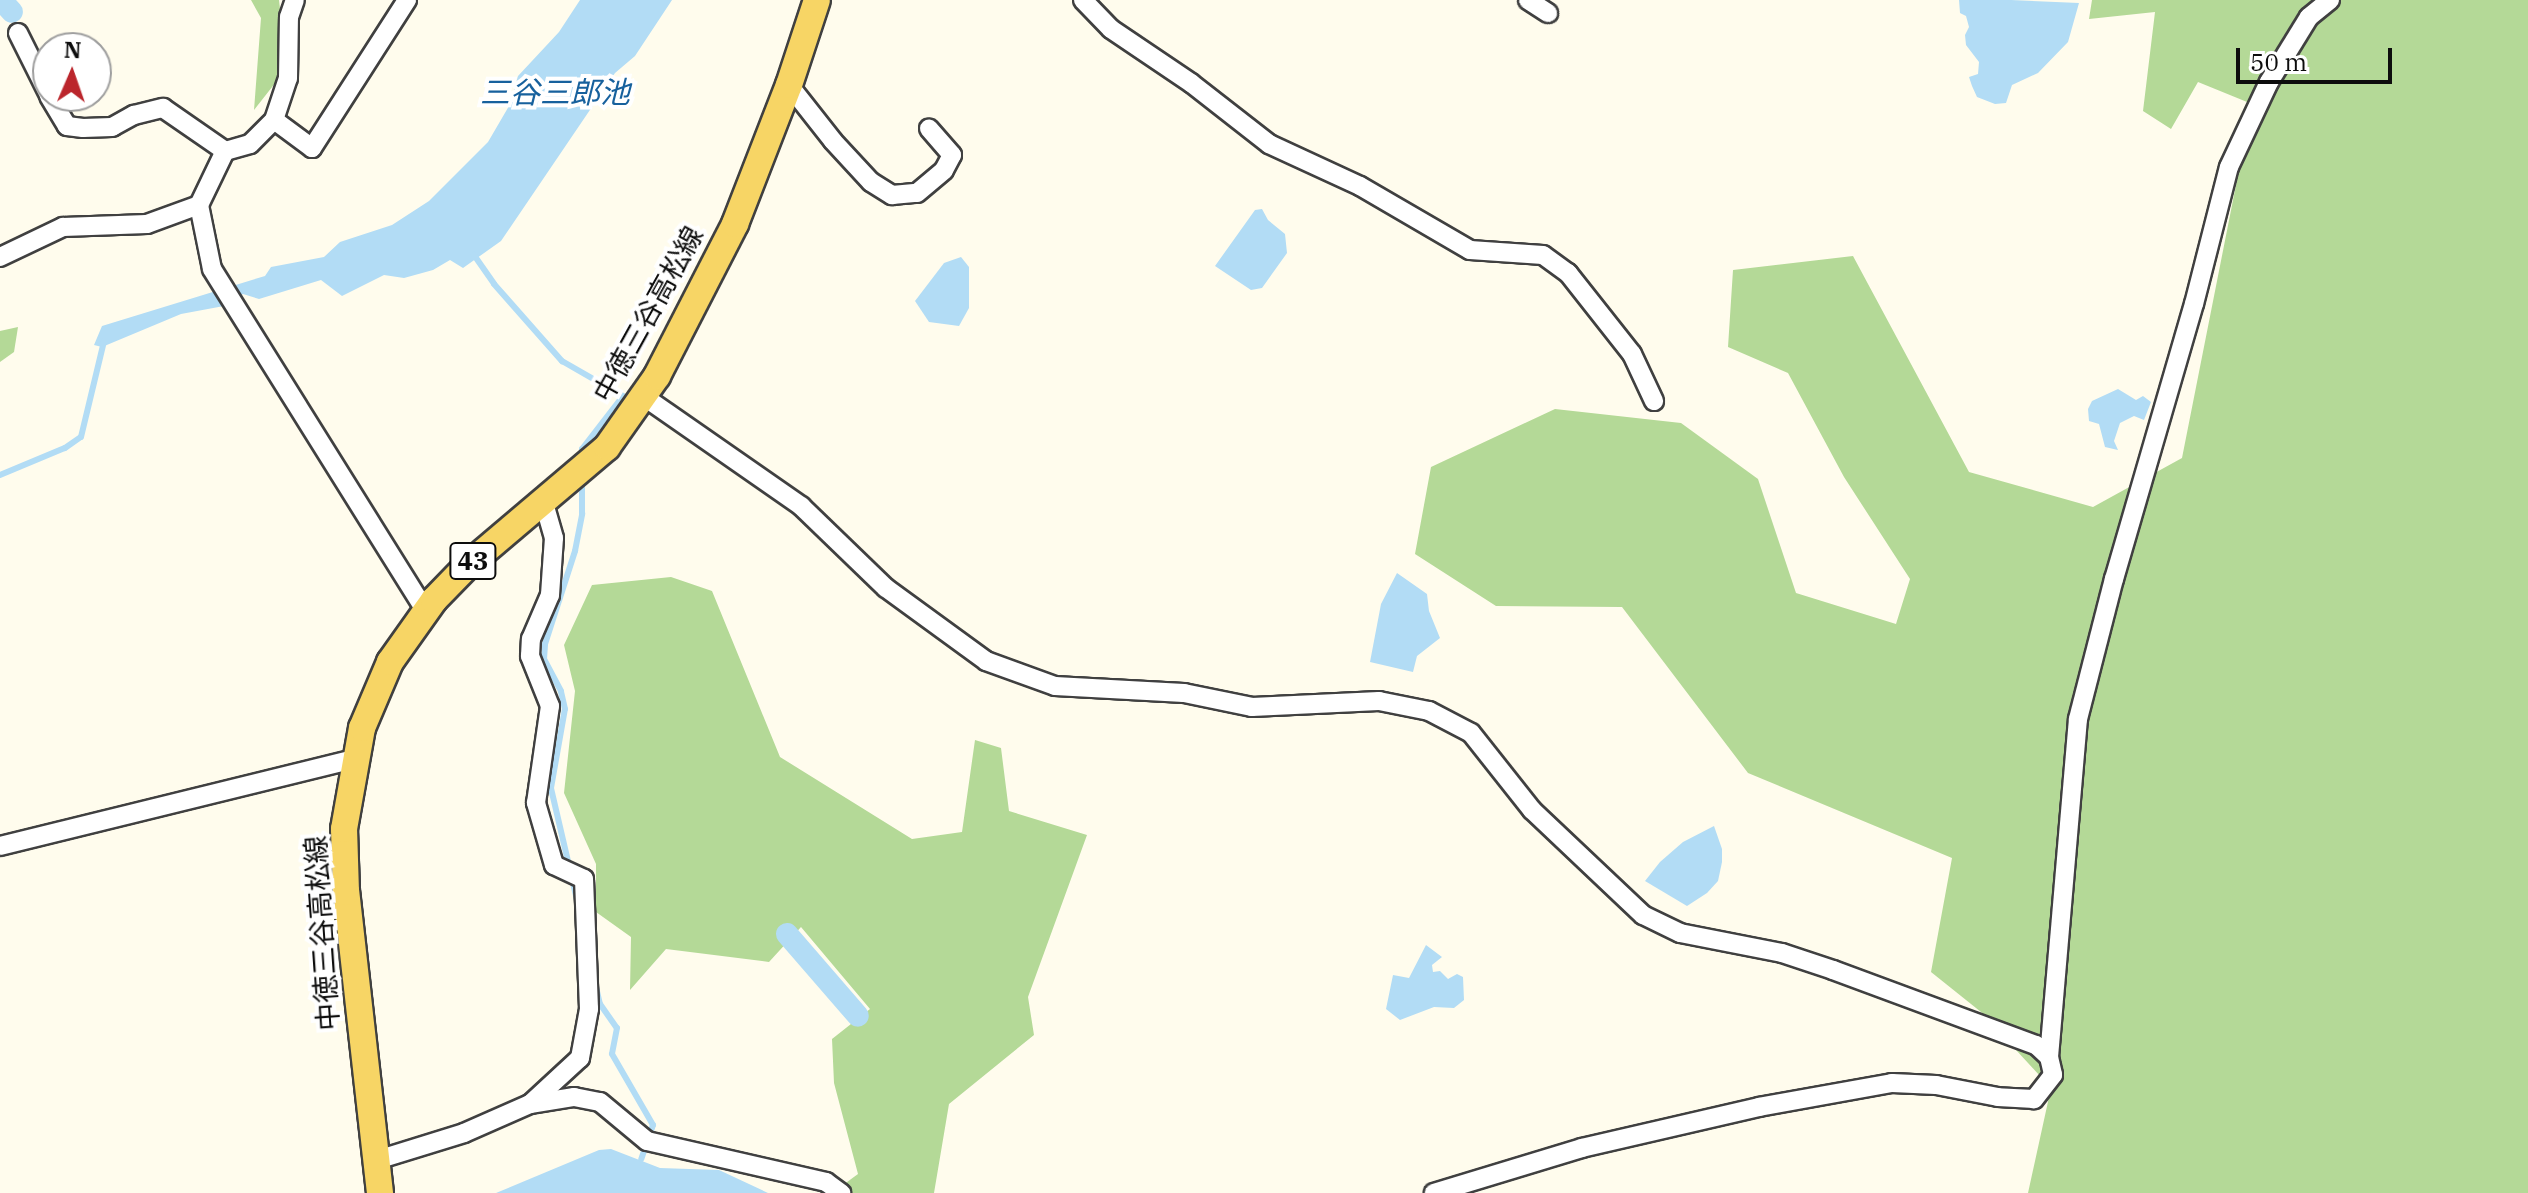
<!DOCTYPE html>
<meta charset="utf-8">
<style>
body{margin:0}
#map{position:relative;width:2528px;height:1193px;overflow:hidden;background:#fffced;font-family:"IBM Plex Serif","Noto Sans JP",serif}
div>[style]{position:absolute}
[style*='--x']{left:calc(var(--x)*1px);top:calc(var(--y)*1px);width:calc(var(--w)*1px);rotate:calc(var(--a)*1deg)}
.forest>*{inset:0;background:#b4d997}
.water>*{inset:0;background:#b2dcf5}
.stream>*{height:6px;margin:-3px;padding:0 3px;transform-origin:3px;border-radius:3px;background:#b2dcf5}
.canal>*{height:22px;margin:-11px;padding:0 11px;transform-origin:11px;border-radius:11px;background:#b2dcf5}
.roads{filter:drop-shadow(2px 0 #404040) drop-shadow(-2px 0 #404040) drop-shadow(0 2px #404040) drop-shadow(0 -2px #404040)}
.street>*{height:18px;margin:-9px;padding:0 9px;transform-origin:9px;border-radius:9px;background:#fff}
.primary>*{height:26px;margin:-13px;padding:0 13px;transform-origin:13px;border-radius:13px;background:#f7d565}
span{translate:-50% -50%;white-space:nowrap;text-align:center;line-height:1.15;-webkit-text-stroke:8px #fff;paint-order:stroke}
.shield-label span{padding:2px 6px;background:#fff;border:2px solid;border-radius:6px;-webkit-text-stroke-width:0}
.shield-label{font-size:26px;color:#0d0d0d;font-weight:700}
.street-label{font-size:28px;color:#0d0d0d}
.water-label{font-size:30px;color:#17619d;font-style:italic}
.north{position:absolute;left:32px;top:32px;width:80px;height:80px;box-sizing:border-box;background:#fff;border:2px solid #9e9e9e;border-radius:50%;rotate:2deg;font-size:22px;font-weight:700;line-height:32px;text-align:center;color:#0d0d0d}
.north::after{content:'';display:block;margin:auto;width:28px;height:36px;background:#bb262c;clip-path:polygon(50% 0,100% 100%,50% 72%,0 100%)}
.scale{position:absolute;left:2236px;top:48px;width:156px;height:36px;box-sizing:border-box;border:4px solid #0d0d0d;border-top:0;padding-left:10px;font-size:24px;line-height:28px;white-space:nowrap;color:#0d0d0d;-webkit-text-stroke:6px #fff;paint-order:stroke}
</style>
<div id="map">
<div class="forest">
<i style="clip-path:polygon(251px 0,279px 0,283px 35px,276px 82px,254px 110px,261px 18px)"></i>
<i style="clip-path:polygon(2092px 0,2528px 0,2528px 1193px,2028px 1193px,2051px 1088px,1981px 1012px,1931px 972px,1952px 858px,1748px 773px,1622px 607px,1496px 606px,1415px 554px,1431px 467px,1555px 409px,1681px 423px,1758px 479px,1796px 593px,1896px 624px,1910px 579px,1844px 477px,1788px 373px,1728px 347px,1733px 270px,1853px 256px,1969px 472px,2093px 507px,2182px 458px,2252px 104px,2198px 82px,2171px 129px,2143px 111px,2155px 12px,2089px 19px)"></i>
<i style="clip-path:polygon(18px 327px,14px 352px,0 362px,0 331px)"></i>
<i style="clip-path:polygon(671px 577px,712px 591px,780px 757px,912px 839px,962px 832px,975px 740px,1001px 748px,1009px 811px,1087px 835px,1028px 997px,1034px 1035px,949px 1104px,934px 1193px,832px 1193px,858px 1174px,834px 1083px,832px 1039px,870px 1009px,801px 927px,769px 962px,666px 949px,630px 990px,631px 937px,596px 912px,596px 864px,564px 793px,575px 691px,564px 645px,592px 585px)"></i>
</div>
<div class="water">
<i style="clip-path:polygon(580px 0,672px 0,635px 56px,615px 73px,501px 241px,463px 268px,450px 260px,433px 270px,404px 278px,384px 275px,342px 296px,321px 280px,259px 299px,243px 294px,224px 306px,181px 314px,102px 347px,94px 345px,102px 326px,265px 276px,271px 267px,324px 257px,340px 242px,392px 225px,429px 201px,488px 142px,509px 106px,518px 76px,559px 32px)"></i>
<i style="clip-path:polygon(1959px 0,2011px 0,2079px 3px,2068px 42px,2038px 73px,2012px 85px,2006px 103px,1995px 104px,1977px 97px,1972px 86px,1969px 77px,1978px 74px,1979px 62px,1966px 45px,1965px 35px,1969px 27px,1966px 16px,1960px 13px)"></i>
<i style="clip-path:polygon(1262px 209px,1268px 220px,1285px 234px,1287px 253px,1262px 288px,1251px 290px,1215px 266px,1255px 210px)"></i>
<i style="clip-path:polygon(961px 257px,969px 267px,969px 308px,959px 326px,929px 322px,915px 301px,944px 263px)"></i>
<i style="clip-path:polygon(2118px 389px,2136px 400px,2143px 396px,2151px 402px,2144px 420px,2134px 416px,2120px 423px,2114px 441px,2118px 450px,2105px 447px,2099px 424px,2089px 421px,2088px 409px,2092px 401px)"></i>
<i style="clip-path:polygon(1397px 573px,1427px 594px,1429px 611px,1440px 638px,1417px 656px,1413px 672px,1370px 662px,1381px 604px)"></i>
<i style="clip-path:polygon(1714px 826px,1722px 849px,1722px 862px,1718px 881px,1707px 893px,1687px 906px,1645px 881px,1660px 862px,1683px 842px)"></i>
<i style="clip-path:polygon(1426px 945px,1442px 957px,1432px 965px,1433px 972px,1440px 971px,1448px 979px,1457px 974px,1463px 977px,1464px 1000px,1454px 1008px,1434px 1007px,1400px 1020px,1386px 1009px,1393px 975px,1409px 978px)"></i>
<i style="clip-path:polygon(611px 1149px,660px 1168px,719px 1170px,768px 1193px,496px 1193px,599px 1150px)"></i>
</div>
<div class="stream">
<i style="--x:474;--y:255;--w:35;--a:55"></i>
<i style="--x:494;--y:284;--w:103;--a:48.6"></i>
<i style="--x:562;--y:361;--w:70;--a:29.8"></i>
<i style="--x:623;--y:396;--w:67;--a:127.7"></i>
<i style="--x:582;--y:449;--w:10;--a:90"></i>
<i style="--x:0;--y:475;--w:70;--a:-22.6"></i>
<i style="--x:65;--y:448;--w:19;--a:-35"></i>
<i style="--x:81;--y:437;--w:99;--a:-76.5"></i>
<i style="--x:577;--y:900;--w:115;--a:-103.1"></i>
<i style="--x:551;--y:788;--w:80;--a:-80"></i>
<i style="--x:565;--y:709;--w:18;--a:-103"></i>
<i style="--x:561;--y:691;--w:36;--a:-118"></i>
<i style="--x:544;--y:659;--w:15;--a:-86"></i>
<i style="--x:545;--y:644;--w:98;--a:-72.1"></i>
<i style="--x:575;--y:551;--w:38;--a:-79"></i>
<i style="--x:582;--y:514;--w:36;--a:-90"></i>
<i style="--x:596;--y:987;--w:17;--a:77"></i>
<i style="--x:600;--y:1004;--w:29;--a:55"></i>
<i style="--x:617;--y:1028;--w:26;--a:101"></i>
<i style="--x:612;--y:1054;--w:82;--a:60"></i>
<i style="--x:653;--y:1125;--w:36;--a:109"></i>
</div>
<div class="canal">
<i style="--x:1;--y:0;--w:16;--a:47"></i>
<i style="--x:787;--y:934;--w:108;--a:49.1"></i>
</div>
<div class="roads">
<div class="street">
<i style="--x:407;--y:0;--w:176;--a:122.7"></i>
<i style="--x:312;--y:148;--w:47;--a:-143.6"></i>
<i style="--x:274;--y:120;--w:34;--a:135"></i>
<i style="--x:250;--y:144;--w:26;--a:164"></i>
<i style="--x:225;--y:151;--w:60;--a:115.7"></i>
<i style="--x:199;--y:205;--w:65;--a:78.5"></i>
<i style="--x:212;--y:269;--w:403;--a:58"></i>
<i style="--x:1083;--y:0;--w:40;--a:46"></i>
<i style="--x:1111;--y:29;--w:97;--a:34"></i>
<i style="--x:1191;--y:83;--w:99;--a:38"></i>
<i style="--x:1269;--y:144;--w:100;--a:24.8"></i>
<i style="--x:1360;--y:186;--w:127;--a:30.2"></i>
<i style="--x:1470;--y:250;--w:73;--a:3.9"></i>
<i style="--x:1543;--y:255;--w:31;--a:36"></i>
<i style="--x:1568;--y:273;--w:103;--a:51.7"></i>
<i style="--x:1632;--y:354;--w:52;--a:64.9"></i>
<i style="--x:1528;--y:0;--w:24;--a:33"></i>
<i style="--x:18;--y:33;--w:67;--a:63.4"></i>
<i style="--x:789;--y:85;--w:71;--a:51.8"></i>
<i style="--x:833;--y:141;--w:56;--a:47.2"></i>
<i style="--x:871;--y:182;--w:25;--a:32"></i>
<i style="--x:892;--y:195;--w:25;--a:-5"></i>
<i style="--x:917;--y:193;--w:35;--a:-40"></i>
<i style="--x:944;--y:170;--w:17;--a:-62"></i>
<i style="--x:952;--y:155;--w:35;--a:-131"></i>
<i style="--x:49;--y:96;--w:35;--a:59"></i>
<i style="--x:67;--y:126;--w:16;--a:7"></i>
<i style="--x:83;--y:128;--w:29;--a:-2"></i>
<i style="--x:112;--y:127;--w:25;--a:-29"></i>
<i style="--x:134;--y:115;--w:30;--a:-14"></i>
<i style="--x:163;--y:108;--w:75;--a:34.7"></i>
<i style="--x:274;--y:120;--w:44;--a:-71.6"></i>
<i style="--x:288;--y:78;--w:61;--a:-89.1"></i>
<i style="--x:289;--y:17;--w:18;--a:-71"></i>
<i style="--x:0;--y:257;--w:70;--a:-25.5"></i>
<i style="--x:63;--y:227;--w:84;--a:-2"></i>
<i style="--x:147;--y:224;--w:55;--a:-20.1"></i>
<i style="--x:643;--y:396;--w:193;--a:34.8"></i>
<i style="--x:801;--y:506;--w:118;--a:44"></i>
<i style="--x:886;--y:588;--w:124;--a:36.1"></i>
<i style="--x:986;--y:661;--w:73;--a:19.9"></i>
<i style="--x:1055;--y:686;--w:129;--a:3.1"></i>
<i style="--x:1184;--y:693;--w:69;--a:11.6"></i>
<i style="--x:1252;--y:707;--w:127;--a:-2.7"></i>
<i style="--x:1379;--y:701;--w:51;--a:11.3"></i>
<i style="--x:1429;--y:711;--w:47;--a:27.6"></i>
<i style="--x:1471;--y:733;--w:98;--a:51.6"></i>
<i style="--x:1532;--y:810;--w:153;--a:43.4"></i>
<i style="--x:1643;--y:915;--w:41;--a:25.9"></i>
<i style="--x:1680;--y:933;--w:104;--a:11.1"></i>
<i style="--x:1782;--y:953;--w:54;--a:18.4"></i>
<i style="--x:1833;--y:970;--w:216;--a:20.3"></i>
<i style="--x:2036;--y:1045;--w:18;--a:43"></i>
<i style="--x:2049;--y:1057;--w:18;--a:77"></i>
<i style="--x:2053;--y:1075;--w:31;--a:128"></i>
<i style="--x:2034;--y:1099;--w:36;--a:-177"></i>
<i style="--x:1998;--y:1097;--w:63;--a:-169"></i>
<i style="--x:1936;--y:1085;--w:44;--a:-177.4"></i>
<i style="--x:1892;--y:1083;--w:135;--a:169.8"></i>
<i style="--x:1759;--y:1107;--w:182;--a:167"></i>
<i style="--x:1582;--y:1148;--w:155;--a:163.1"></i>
<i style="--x:0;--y:846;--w:365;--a:-13.8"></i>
<i style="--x:2049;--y:1057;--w:339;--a:-85.1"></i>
<i style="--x:2078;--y:719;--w:145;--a:-75.6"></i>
<i style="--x:2114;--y:579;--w:286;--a:-73.8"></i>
<i style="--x:2194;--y:304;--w:141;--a:-75.7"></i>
<i style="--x:2229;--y:167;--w:94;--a:-64.8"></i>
<i style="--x:2269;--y:82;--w:76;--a:-58.4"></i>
<i style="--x:2309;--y:17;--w:27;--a:-39"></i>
<i style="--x:530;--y:1104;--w:68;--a:-42.6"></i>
<i style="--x:580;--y:1058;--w:50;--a:-79.6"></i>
<i style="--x:589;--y:1009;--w:130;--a:-92.2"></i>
<i style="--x:584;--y:879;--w:33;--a:-155"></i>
<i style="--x:554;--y:865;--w:65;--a:-106.2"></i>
<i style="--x:536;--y:803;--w:98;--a:-81.8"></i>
<i style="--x:550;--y:706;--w:54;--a:-111.8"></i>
<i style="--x:530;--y:656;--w:17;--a:-87"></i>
<i style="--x:531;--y:639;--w:48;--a:-66.6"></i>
<i style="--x:550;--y:595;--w:57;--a:-86"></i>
<i style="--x:554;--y:538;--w:35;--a:-106"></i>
<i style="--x:377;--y:1160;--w:91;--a:-17.2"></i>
<i style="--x:464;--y:1133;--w:72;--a:-23.7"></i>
<i style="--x:530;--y:1104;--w:45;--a:-9"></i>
<i style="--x:574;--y:1097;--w:26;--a:11"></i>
<i style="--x:600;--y:1102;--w:61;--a:39.7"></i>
<i style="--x:647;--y:1141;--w:184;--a:12.9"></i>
<i style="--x:826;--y:1182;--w:19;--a:36"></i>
</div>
<div class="primary">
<i style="--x:380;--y:1193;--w:303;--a:-96.4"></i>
<i style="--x:346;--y:892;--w:63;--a:-91.8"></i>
<i style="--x:344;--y:829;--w:103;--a:-79.9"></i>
<i style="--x:362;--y:728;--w:72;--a:-67"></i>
<i style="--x:390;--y:662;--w:76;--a:-54.6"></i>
<i style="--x:434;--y:600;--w:49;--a:-45.8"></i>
<i style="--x:468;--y:565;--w:182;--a:-40.3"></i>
<i style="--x:607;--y:447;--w:87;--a:-54.8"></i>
<i style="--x:657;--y:376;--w:171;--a:-62.8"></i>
<i style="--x:735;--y:224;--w:149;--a:-68.8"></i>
<i style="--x:789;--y:85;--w:89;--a:-71.8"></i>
</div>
</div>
<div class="shield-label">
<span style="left:473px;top:561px">43</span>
</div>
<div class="street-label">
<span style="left:648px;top:314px;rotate:-61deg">中徳三谷高松線</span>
<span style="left:322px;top:933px;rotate:-94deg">中徳三谷高松線</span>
</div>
<div class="water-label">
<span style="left:555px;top:92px">三谷三郎池</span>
</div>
<div class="north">N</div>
<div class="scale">50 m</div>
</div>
